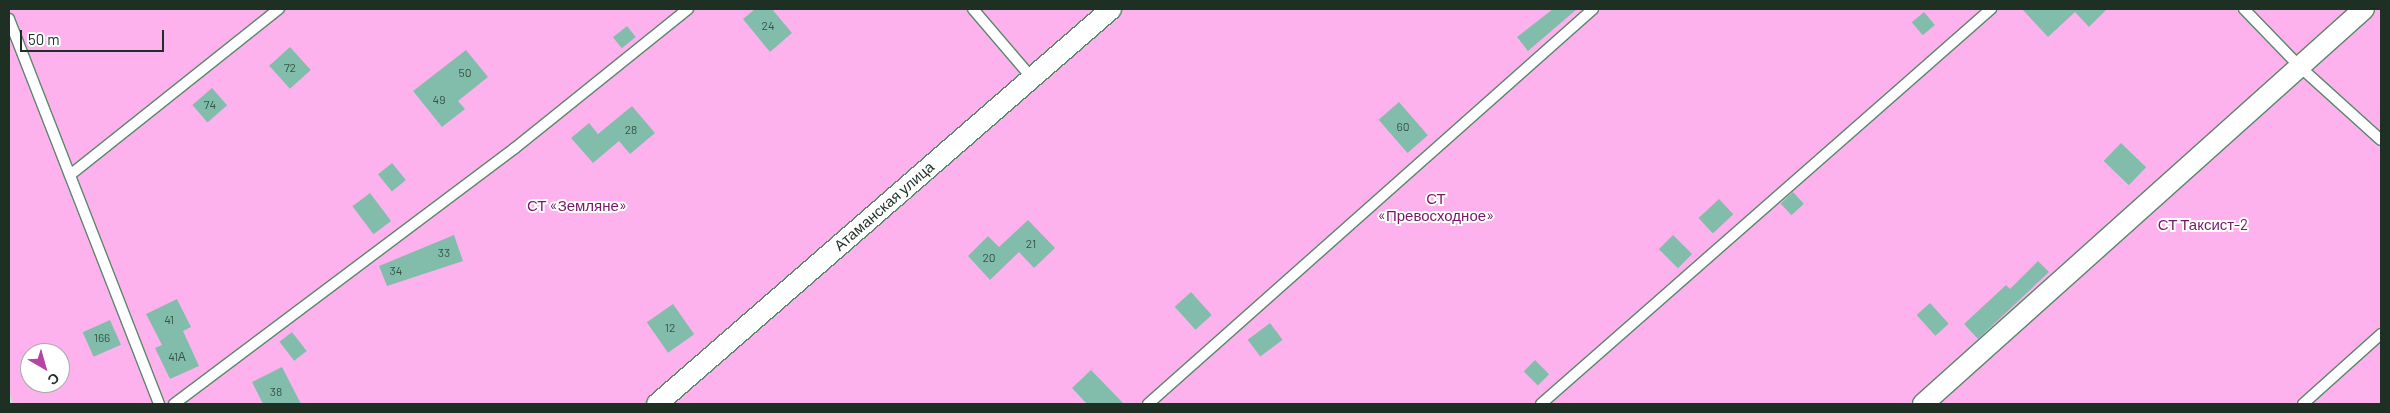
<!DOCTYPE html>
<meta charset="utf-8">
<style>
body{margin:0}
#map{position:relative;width:2390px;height:413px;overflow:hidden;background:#bcebca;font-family:Barlow,sans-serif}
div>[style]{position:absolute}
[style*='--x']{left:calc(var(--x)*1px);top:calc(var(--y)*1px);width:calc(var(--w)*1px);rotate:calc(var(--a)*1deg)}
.green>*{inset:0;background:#feb2ed}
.building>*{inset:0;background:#82bdac;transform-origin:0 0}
.roads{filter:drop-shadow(1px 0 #5b876a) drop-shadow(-1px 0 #5b876a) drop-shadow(0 1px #5b876a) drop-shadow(0 -1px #5b876a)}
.lane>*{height:10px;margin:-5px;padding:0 5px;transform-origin:5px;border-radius:5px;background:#fff}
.street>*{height:20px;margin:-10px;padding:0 10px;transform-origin:10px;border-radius:10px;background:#fff}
span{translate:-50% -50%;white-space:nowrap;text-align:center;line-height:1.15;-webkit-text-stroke:4px #fff;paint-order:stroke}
.number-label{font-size:12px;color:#375346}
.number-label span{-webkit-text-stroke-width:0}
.park-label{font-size:15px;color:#77186a}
.street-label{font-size:15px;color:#1e3024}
.frame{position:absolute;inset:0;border:10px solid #1e3024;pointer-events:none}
.north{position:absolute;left:20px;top:343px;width:50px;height:50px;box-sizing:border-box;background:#fff;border:1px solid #a5aca7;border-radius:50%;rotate:142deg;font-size:14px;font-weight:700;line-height:20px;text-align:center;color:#1e3024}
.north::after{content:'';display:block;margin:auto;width:18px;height:22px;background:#b445a2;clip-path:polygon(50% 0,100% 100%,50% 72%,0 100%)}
.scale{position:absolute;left:20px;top:30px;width:144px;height:22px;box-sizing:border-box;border:2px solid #1e3024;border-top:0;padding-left:6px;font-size:15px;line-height:18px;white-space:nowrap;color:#1e3024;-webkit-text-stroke:4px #fff;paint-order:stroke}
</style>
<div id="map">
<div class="green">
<i style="clip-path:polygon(evenodd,9px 9px,2381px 9px,2381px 404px,13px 404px,9px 392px,9px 9px,30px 353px,60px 353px,60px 383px,30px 383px,30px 353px)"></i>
</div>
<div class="building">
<i style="clip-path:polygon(755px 9px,772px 9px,792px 33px,770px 52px,743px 19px)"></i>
<i style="clip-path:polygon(1553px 9px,1577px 9px,1528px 51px,1517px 37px)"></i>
<i style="clip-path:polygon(2022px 9px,2107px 9px,2089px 27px,2075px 12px,2048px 37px)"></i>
<i style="left:1924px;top:12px;width:17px;height:16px;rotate:50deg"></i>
<i style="left:627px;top:26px;width:14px;height:18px;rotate:51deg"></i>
<i style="left:290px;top:47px;width:31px;height:28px;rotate:48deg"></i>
<i style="clip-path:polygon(466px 50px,488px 77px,458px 101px,465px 109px,442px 127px,413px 91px)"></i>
<i style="left:212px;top:88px;width:23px;height:26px;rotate:49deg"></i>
<i style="left:1399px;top:102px;width:44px;height:27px;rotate:49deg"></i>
<i style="clip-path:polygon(632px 106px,655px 133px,630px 154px,619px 141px,593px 163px,571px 138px,589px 123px,598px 134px)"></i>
<i style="left:2121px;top:143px;width:35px;height:25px;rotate:44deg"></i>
<i style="left:392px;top:163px;width:22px;height:18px;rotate:51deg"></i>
<i style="left:1793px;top:192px;width:16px;height:17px;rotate:47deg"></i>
<i style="left:370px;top:193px;width:35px;height:22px;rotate:53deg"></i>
<i style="left:1719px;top:199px;width:21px;height:28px;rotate:47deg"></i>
<i style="clip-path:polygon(1028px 220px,1055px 248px,1034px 268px,1019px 252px,990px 280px,968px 256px,988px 236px,999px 247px)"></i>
<i style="clip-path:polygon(454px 235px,463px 261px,387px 286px,379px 266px)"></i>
<i style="left:1673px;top:235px;width:27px;height:20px;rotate:45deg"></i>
<i style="clip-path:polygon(2038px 261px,2049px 272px,1978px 339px,1964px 324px,2006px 285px,2010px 289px)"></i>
<i style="left:1191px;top:292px;width:31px;height:22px;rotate:48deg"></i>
<i style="clip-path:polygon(177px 299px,191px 327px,183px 331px,199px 366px,170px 379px,155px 348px,162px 345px,146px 314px)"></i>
<i style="left:1930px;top:303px;width:28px;height:18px;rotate:48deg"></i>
<i style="left:673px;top:304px;width:37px;height:32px;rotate:55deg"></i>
<i style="left:110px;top:320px;width:27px;height:30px;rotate:66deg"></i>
<i style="left:1270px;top:323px;width:21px;height:28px;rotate:53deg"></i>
<i style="left:292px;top:332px;width:24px;height:16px;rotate:52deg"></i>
<i style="left:1535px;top:360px;width:20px;height:16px;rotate:45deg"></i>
<i style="clip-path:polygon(282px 367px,301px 404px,263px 404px,252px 382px)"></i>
<i style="clip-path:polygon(1091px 370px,1124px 404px,1087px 404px,1072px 388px)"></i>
</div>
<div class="roads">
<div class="lane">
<i style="--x:973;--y:9;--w:91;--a:49.5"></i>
<i style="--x:2244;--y:9;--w:79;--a:46"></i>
<i style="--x:2299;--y:66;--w:110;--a:42.1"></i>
<i style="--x:9;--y:19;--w:413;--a:68.7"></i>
<i style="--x:70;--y:175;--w:267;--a:-38.5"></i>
<i style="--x:174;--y:404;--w:426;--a:-36.9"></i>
<i style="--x:515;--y:148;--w:222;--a:-38.8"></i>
<i style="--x:1148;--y:404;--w:595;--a:-41.59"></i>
<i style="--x:1541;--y:404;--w:599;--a:-41.28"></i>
<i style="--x:2303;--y:404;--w:105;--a:-41.9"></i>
</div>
<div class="street">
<i style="--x:657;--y:404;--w:602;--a:-41.02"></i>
<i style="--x:1923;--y:404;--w:592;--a:-41.85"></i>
</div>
</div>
<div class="number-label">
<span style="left:768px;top:26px">24</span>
<span style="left:290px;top:68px">72</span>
<span style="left:465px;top:73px">50</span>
<span style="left:439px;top:100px">49</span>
<span style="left:210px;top:105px">74</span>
<span style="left:1403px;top:127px">60</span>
<span style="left:631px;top:130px">28</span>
<span style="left:1031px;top:244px">21</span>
<span style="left:444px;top:253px">33</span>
<span style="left:989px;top:258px">20</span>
<span style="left:396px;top:271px">34</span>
<span style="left:169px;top:320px">41</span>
<span style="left:670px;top:328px">12</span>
<span style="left:102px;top:338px">166</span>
<span style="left:177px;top:357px">41А</span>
<span style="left:276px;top:392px">38</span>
</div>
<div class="park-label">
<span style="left:1436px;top:207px">СТ<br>«Превосходное»</span>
<span style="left:577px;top:206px">СТ «Земляне»</span>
<span style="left:2203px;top:225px">СТ Таксист-2</span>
</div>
<div class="street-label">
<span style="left:884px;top:206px;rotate:-41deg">Атаманская улица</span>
</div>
<div class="frame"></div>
<div class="north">С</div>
<div class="scale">50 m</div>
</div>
